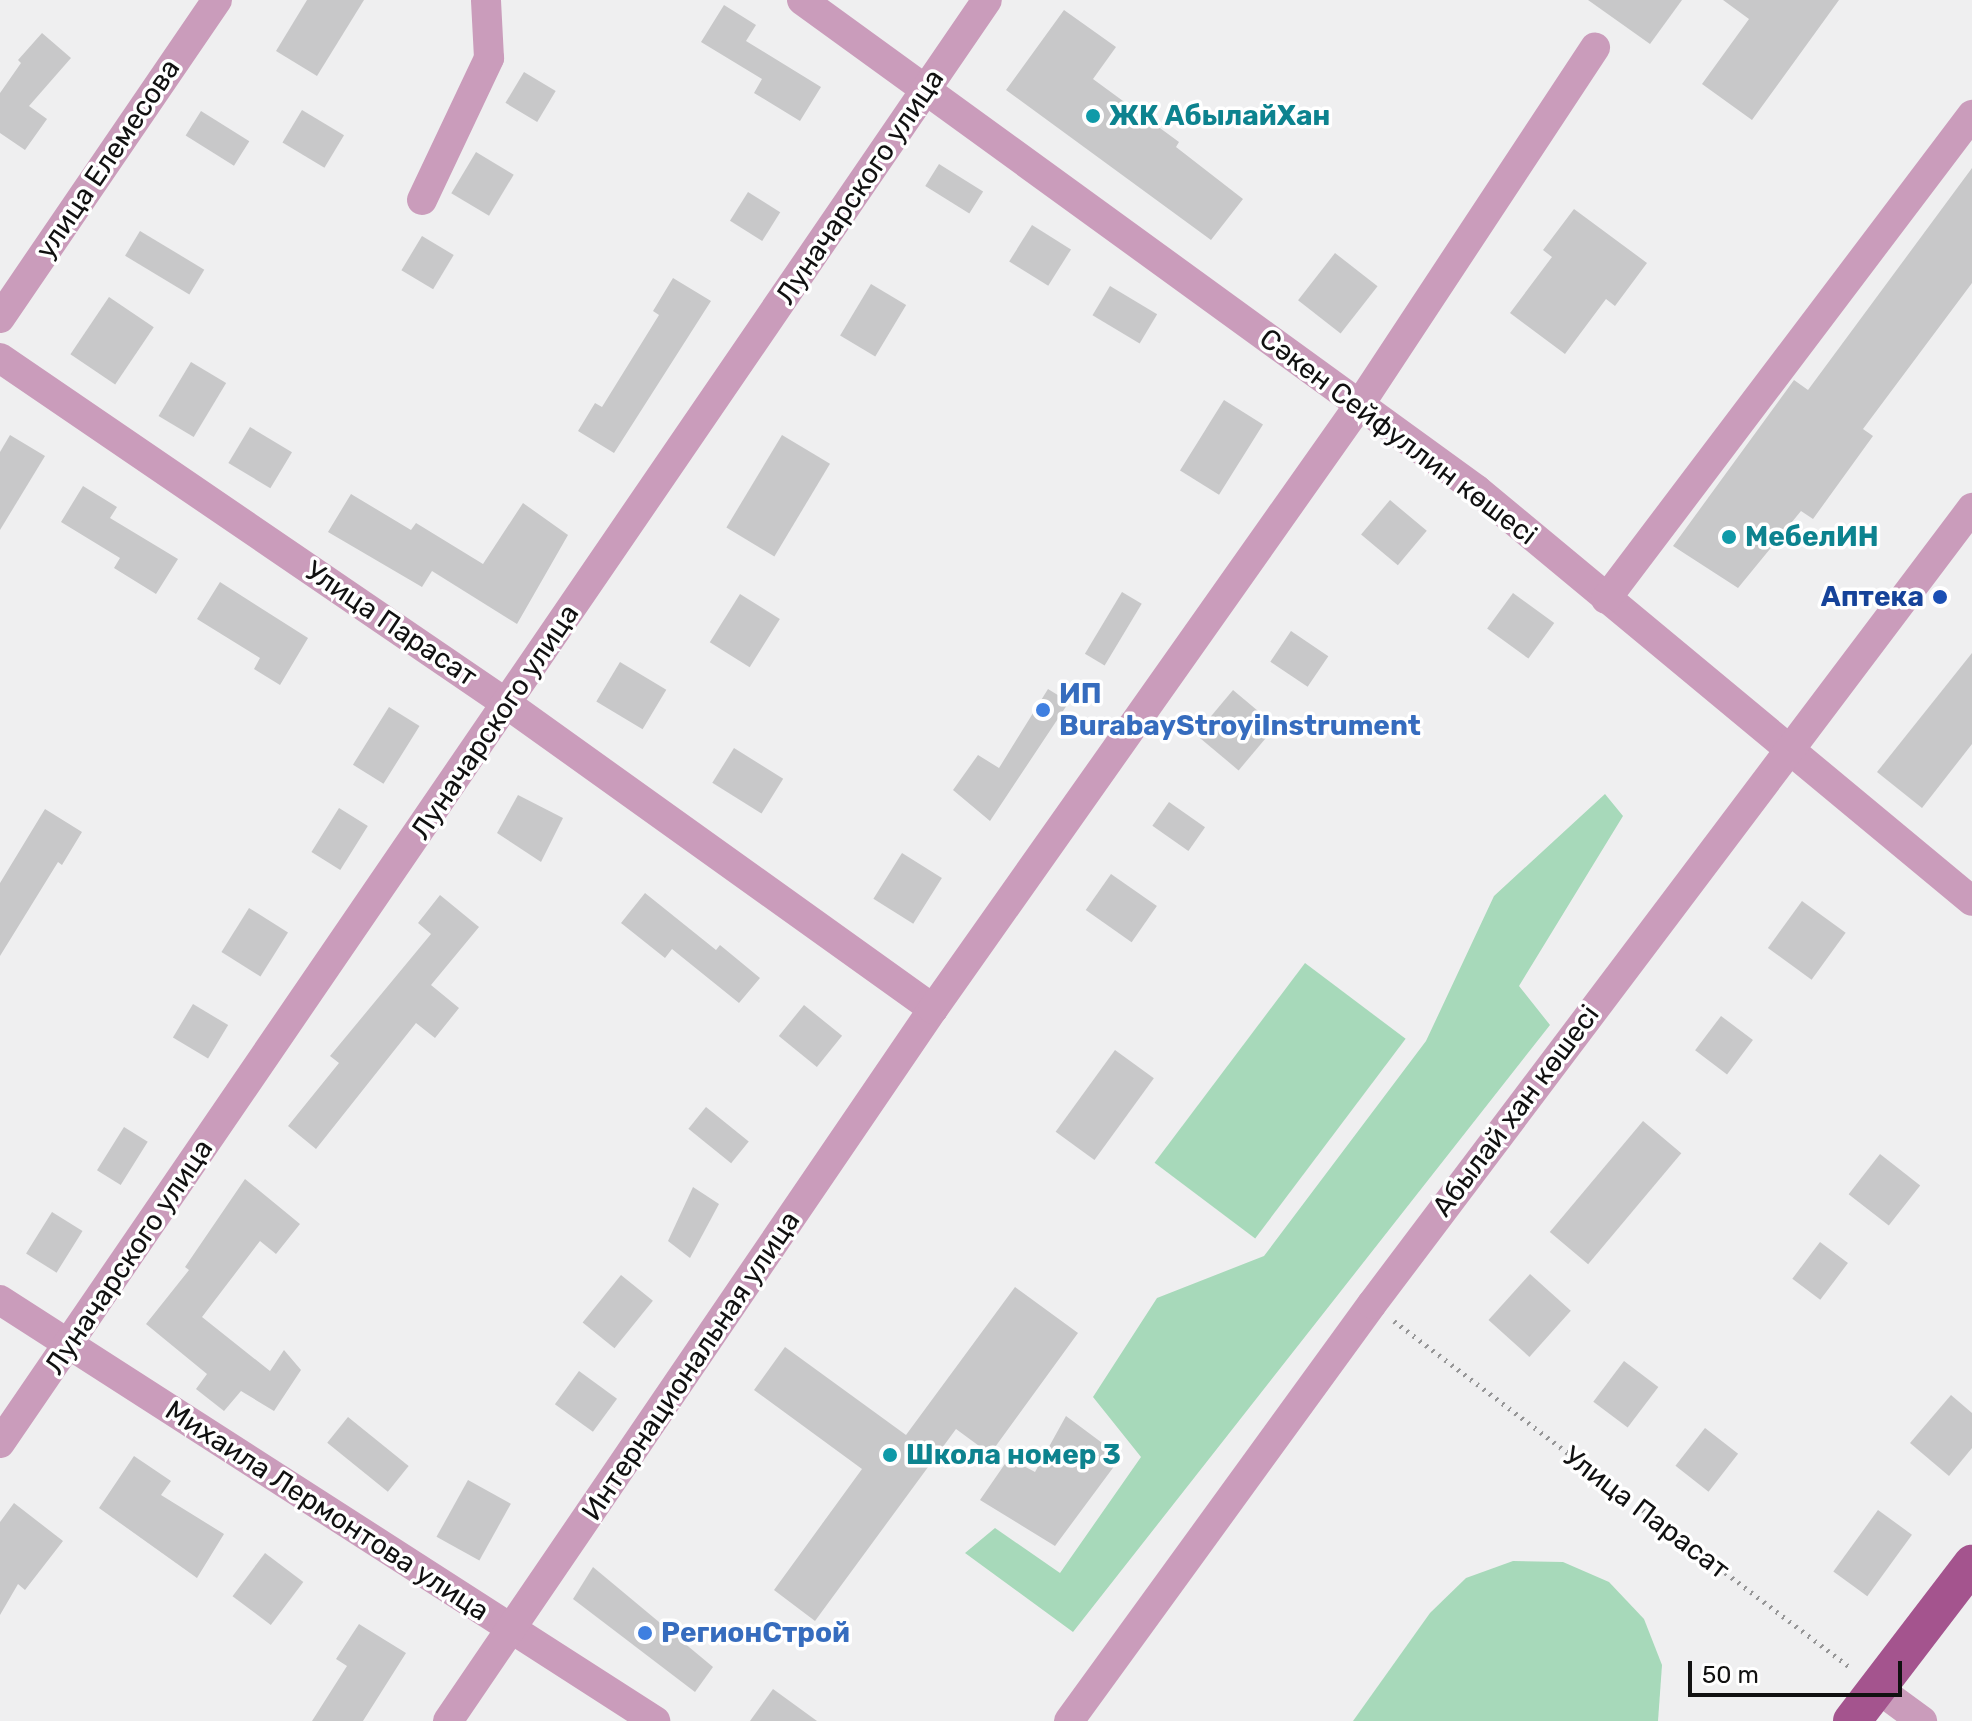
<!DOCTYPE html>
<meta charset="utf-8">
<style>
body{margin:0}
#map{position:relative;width:1972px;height:1721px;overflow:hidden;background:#efeff0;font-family:Rubik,sans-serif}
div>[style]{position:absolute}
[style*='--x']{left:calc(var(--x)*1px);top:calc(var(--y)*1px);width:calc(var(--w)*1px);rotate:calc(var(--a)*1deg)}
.green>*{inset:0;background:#a7d9ba;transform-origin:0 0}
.building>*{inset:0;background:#c8c8c9;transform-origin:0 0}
.path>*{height:5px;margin-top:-2.5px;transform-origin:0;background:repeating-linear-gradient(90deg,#969697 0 2px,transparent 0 8px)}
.minor>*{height:30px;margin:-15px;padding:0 15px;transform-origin:15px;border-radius:15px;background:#ca9cbb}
.major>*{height:38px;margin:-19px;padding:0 19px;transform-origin:19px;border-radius:19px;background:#a4548e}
.dots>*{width:22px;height:22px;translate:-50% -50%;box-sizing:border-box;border:4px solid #fff;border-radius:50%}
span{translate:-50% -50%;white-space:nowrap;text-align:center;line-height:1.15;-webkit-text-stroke:7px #fff;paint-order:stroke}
.culture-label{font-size:28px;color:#0d838f;font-weight:700}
.left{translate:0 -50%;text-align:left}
.street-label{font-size:28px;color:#111}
.transit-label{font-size:28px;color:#164399;font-weight:700}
.right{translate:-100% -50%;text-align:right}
.shop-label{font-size:28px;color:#366cbe;font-weight:700}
.scale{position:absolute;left:1688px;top:1661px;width:214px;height:36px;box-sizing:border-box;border:4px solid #111;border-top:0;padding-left:10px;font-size:24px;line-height:28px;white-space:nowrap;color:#111;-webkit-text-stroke:6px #fff;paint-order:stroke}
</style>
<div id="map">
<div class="green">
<i style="clip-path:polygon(1605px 794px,1623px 816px,1519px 986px,1550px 1025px,1073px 1632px,965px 1553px,995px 1528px,1060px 1573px,1141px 1457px,1093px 1397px,1157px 1298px,1264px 1256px,1426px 1041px,1494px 896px)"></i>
<i style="left:1305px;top:963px;width:126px;height:250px;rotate:37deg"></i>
<i style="clip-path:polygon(1513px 1561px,1563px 1562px,1609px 1582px,1644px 1619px,1662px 1665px,1658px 1721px,1353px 1721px,1430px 1613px,1466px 1578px)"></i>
</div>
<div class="building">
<i style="clip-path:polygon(307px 0,364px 0,317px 76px,276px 51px)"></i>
<i style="clip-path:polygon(1588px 0,1682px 0,1650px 44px)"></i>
<i style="clip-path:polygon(1723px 0,1839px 0,1752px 120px,1702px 84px,1749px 19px)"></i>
<i style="clip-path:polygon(724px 5px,756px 25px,746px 41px,821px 87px,800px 121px,754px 93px,762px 79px,701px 42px)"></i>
<i style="clip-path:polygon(1064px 10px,1116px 47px,1093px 79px,1179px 142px,1176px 147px,1243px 199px,1211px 240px,1006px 90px)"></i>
<i style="clip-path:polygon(42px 33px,71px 58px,29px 106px,47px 119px,25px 150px,0 133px,0 93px,21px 63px,18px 60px)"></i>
<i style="left:524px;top:72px;width:37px;height:36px;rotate:31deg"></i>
<i style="left:302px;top:110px;width:49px;height:38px;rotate:31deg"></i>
<i style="left:201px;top:111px;width:57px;height:29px;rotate:32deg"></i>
<i style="left:476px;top:152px;width:44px;height:48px;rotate:31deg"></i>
<i style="left:939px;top:164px;width:52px;height:26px;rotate:32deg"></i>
<i style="clip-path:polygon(1972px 168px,1972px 283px,1863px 429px,1873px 436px,1813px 519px,1801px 511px,1738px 588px,1673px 546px,1794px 380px,1808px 390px)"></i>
<i style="left:748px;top:192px;width:38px;height:34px;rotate:32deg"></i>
<i style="clip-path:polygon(1574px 209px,1647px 263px,1615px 306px,1606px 299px,1565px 354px,1510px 313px,1552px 257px,1543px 250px)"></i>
<i style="left:1032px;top:225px;width:46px;height:43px;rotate:32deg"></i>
<i style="left:140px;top:231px;width:75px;height:29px;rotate:31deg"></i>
<i style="left:422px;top:236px;width:37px;height:40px;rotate:31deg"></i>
<i style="left:1335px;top:253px;width:54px;height:60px;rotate:38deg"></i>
<i style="clip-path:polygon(673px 278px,711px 301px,614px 453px,578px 431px,595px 403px,602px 407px,659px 315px,653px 311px)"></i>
<i style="left:871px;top:284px;width:41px;height:60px;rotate:31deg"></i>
<i style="left:1110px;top:286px;width:55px;height:34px;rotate:31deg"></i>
<i style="left:109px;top:297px;width:54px;height:69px;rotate:34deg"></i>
<i style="left:191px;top:362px;width:41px;height:63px;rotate:31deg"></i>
<i style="left:1224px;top:400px;width:46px;height:83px;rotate:32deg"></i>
<i style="left:250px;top:427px;width:49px;height:42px;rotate:31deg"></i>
<i style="clip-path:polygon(10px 435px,45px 456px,0 530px,0 452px)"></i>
<i style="left:782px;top:435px;width:56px;height:108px;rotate:31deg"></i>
<i style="clip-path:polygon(83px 486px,117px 507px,110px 518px,178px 559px,156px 594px,114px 568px,120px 558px,61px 522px)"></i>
<i style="clip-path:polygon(351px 494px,411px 530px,416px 523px,483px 564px,523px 503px,568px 535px,517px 624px,432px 571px,422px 587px,328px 532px)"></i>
<i style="left:1390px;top:500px;width:48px;height:45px;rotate:40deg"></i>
<i style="clip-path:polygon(220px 582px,308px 638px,280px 685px,254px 669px,260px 658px,197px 619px)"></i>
<i style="left:1122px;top:592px;width:23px;height:72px;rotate:31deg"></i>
<i style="left:1513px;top:593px;width:51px;height:44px;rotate:36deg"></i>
<i style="left:740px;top:594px;width:47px;height:57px;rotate:32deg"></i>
<i style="left:1291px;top:631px;width:45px;height:37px;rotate:34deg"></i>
<i style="clip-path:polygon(1972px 653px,1972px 744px,1922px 808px,1877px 772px)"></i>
<i style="left:620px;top:662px;width:54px;height:46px;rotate:31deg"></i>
<i style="clip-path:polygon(1048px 689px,1069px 702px,990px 821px,953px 790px,978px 755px,999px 768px)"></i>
<i style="left:1233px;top:690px;width:56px;height:58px;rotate:40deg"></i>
<i style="left:389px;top:707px;width:36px;height:68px;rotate:32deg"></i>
<i style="left:734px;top:748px;width:58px;height:41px;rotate:32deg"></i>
<i style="clip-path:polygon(518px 795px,563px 818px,541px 862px,497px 833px)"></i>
<i style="left:1169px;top:802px;width:44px;height:29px;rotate:35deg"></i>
<i style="left:339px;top:808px;width:34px;height:52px;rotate:32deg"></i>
<i style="clip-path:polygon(45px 809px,82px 832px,62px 865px,58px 862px,0 956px,0 883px)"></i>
<i style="left:902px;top:853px;width:47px;height:54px;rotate:32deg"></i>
<i style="left:1111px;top:874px;width:56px;height:44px;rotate:35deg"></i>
<i style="clip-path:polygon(645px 893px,716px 950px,720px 945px,760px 978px,739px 1003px,672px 949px,665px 958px,621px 923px)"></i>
<i style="clip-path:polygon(440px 895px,479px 927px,431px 985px,459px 1008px,435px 1038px,416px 1023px,316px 1149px,288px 1126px,339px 1063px,330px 1056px,431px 934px,418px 923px)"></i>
<i style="left:1802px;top:901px;width:54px;height:58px;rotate:36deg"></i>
<i style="left:249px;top:908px;width:46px;height:52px;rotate:32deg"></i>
<i style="left:193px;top:1004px;width:41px;height:39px;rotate:31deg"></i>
<i style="left:804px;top:1005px;width:49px;height:40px;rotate:39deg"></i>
<i style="left:1721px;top:1016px;width:40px;height:43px;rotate:37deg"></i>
<i style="left:1115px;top:1050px;width:48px;height:101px;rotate:36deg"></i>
<i style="left:706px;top:1107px;width:55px;height:28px;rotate:39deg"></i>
<i style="left:1643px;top:1121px;width:50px;height:145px;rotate:40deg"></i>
<i style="left:124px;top:1127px;width:28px;height:51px;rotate:32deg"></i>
<i style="left:1880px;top:1154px;width:51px;height:51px;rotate:38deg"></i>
<i style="clip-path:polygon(245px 1179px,300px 1224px,276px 1254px,260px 1241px,202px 1317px,270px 1371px,284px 1350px,301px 1370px,274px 1411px,241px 1391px,224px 1411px,196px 1389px,207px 1374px,146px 1324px,189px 1270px,185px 1267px)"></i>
<i style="clip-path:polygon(693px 1187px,719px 1204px,690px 1258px,668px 1241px)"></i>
<i style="left:52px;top:1212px;width:36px;height:49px;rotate:32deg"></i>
<i style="left:1820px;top:1242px;width:35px;height:46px;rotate:37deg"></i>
<i style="left:1530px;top:1274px;width:55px;height:62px;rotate:42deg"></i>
<i style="left:621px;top:1275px;width:41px;height:61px;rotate:39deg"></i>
<i style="clip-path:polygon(1015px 1287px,1078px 1333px,990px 1454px,956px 1429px,815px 1621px,774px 1590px,862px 1469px,754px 1390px,785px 1347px,906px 1435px)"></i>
<i style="left:1624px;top:1361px;width:43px;height:51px;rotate:37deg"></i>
<i style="left:579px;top:1371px;width:47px;height:41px;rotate:36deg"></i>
<i style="clip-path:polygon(1951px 1395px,1972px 1413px,1972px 1448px,1949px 1476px,1910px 1443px)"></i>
<i style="clip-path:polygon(1066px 1416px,1121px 1457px,1055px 1546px,980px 1500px,1009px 1458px,1035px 1472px)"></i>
<i style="left:348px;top:1417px;width:78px;height:33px;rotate:39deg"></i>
<i style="left:1705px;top:1428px;width:42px;height:48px;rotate:38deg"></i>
<i style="clip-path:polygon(134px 1456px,171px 1481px,161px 1495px,224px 1534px,197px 1578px,99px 1508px)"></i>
<i style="left:468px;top:1480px;width:49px;height:65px;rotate:29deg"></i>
<i style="clip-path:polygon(14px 1503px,63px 1541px,25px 1590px,18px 1584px,0 1615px,0 1522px)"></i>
<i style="left:1878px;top:1510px;width:42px;height:76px;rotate:36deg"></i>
<i style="left:265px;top:1553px;width:48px;height:54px;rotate:37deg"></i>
<i style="clip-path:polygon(593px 1567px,713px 1667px,695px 1692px,573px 1599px)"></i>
<i style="clip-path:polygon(359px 1624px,406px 1653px,363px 1721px,312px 1721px,347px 1666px,336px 1659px)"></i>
<i style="clip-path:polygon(773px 1689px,817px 1721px,750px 1721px)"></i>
</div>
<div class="path">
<i style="--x:1394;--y:1321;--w:574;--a:37.21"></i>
</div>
<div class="minor">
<i style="--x:802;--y:0;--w:834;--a:35.98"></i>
<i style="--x:1477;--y:490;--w:643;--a:39.7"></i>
<i style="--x:422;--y:200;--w:157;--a:-64.7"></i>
<i style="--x:489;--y:58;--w:58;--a:-93"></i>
<i style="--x:0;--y:318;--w:385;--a:-55.7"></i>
<i style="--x:0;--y:358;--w:614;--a:34.31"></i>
<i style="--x:507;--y:704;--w:524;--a:35.6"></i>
<i style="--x:1606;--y:599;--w:607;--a:-52.9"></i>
<i style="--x:0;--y:1300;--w:779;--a:32.73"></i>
<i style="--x:0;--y:1443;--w:1748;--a:-55.63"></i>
<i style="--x:1877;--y:1688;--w:56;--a:36.3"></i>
<i style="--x:448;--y:1721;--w:861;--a:-55.74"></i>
<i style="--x:933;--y:1009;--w:741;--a:-54.79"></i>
<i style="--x:1360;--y:404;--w:427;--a:-56.6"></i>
<i style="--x:1069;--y:1721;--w:515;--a:-54"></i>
<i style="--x:1372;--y:1304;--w:997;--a:-52.99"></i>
</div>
<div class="major">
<i style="--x:1852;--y:1721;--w:198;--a:-52.6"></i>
</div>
<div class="dots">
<i style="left:1093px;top:116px;background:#0f9aa8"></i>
<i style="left:1729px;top:537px;background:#0f9aa8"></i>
<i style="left:1940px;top:597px;background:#1a4fb4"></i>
<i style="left:1043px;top:710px;background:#3f7fe0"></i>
<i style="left:890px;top:1455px;background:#0f9aa8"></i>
<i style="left:645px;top:1633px;background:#3f7fe0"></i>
</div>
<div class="culture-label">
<span class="left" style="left:1109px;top:116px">ЖК АбылайХан</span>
<span class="left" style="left:1745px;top:537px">МебелИН</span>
<span class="left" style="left:906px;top:1455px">Школа номер 3</span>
</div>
<div class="street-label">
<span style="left:108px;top:159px;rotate:-56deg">улица Елемесова</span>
<span style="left:860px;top:187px;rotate:-56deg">Луначарского улица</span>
<span style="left:1398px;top:437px;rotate:37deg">Сәкен Сейфуллин көшесі</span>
<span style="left:391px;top:624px;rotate:34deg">Улица Парасат</span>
<span style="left:495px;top:722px;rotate:-56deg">Луначарского улица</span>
<span style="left:1516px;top:1111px;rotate:-53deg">Абылай хан көшесі</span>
<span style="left:129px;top:1257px;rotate:-56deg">Луначарского улица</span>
<span style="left:691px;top:1366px;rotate:-56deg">Интернациональная улица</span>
<span style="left:327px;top:1511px;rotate:33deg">Михаила Лермонтова улица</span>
<span style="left:1646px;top:1513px;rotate:37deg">Улица Парасат</span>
</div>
<div class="transit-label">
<span class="right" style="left:1924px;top:597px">Аптека</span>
</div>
<div class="shop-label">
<span class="left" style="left:1059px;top:710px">ИП<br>BurabayStroyiInstrument</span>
<span class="left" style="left:661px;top:1633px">РегионСтрой</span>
</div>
<div class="scale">50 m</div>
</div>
